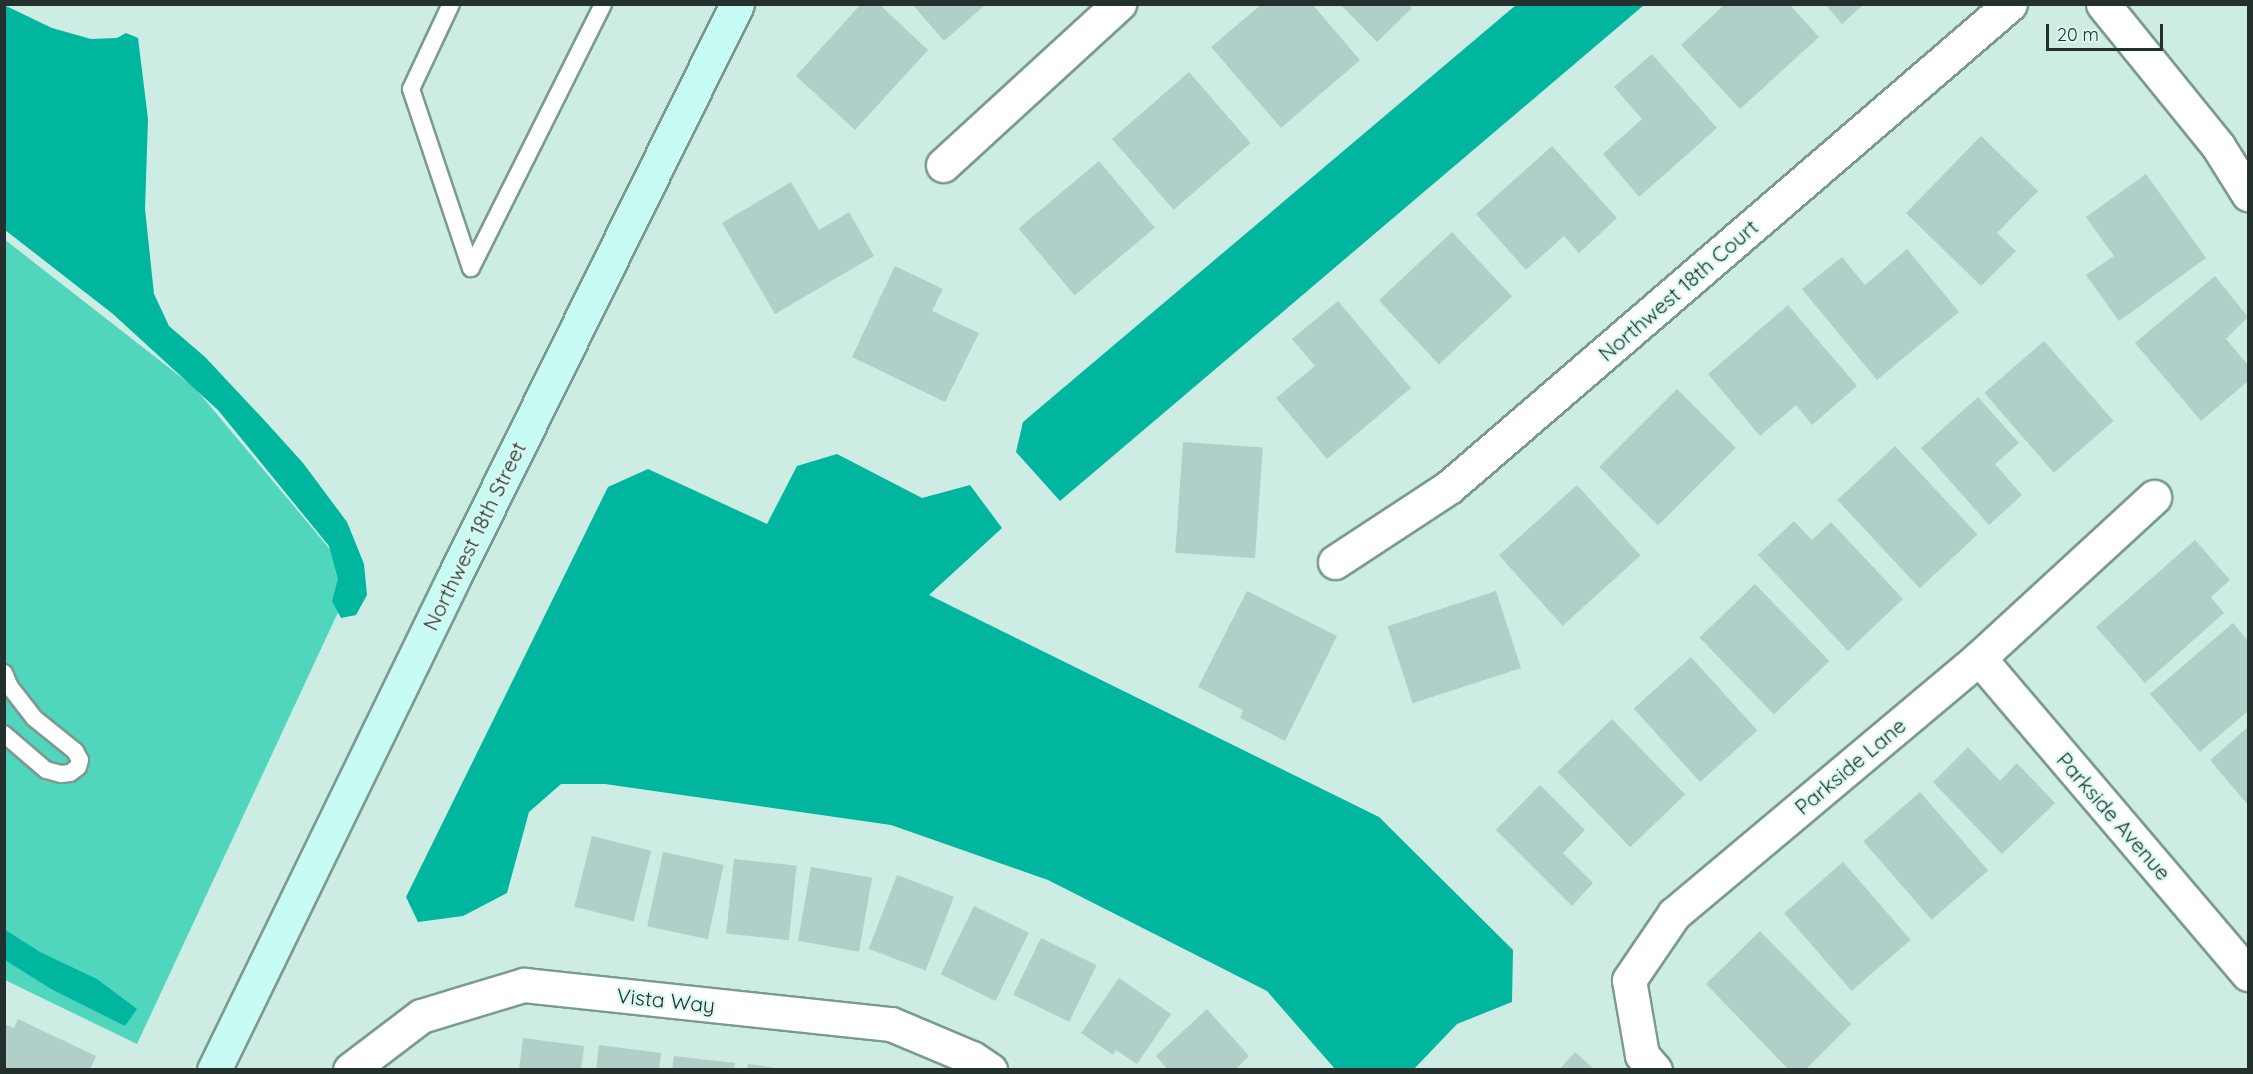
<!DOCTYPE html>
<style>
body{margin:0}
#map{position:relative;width:2253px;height:1074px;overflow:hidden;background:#ccece4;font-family:Quicksand,sans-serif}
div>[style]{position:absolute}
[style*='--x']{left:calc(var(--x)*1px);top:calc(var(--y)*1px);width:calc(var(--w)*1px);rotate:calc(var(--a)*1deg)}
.green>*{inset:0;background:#51d6be}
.water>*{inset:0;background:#00b69f}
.building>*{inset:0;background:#b0cfc8;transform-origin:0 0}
.roads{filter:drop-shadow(2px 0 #7b9a92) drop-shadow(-2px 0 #7b9a92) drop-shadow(0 2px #7b9a92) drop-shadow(0 -2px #7b9a92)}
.lane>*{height:16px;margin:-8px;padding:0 8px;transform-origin:8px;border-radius:8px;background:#fff}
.street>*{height:33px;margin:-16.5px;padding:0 16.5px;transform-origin:16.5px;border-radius:16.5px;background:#fff}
.secondary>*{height:33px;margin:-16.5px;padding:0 16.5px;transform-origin:16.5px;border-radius:16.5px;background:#c8fbf3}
span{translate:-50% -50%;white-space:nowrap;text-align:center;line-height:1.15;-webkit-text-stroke:4.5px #d9faf2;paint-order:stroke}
.street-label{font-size:21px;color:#23302d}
.frame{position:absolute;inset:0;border:6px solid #23302d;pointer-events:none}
.scale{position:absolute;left:2046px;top:24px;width:117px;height:27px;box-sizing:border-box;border:3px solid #23302d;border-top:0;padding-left:8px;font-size:18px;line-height:21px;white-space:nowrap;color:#23302d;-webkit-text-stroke:4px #d9faf2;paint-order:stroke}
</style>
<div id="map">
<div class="green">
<i style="clip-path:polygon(4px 239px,195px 388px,354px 578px,137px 1044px,5px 980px)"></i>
</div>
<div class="water">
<i style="clip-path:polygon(4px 5px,52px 28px,91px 39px,117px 38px,126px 33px,138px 38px,148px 119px,145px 209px,154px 294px,169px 326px,205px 357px,265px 421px,303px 463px,347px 522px,364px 564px,367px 595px,356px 615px,341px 618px,332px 601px,338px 579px,329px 546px,218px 410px,113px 314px,5px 230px)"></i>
<i style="clip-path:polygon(1516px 5px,1644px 5px,1060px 501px,1016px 452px,1023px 422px)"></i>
<i style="clip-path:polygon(837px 454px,922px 498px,970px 485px,1002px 528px,929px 595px,1379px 817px,1513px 950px,1512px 1002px,1457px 1024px,1414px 1069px,1335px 1069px,1267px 991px,1048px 880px,891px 825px,605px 784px,561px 784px,529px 812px,507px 893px,463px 916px,418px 922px,406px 897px,608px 487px,648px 469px,767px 524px,797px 466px)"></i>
<i style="clip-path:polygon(4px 929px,40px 952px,97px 979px,137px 1009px,125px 1026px,51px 989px,5px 960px)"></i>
</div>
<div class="building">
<i style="clip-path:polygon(861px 4px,879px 4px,928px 50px,855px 130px,796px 76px)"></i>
<i style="clip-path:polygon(912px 4px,986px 4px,944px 41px)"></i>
<i style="clip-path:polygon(1262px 4px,1312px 4px,1360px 60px,1281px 128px,1211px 47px)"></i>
<i style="clip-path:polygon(1340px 4px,1409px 4px,1412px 8px,1377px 42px)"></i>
<i style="clip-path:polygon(1725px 4px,1789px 4px,1819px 37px,1740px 109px,1681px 45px)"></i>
<i style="clip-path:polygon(1825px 4px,1864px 4px,1842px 24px)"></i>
<i style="clip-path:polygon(1652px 54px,1717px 128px,1639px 197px,1603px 154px,1642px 119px,1614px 87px)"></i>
<i style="left:1189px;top:72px;width:94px;height:102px;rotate:49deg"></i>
<i style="clip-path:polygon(1981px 136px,2038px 191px,1997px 233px,2016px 251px,1981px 286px,1906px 213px)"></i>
<i style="clip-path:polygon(1552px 146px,1617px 218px,1579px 253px,1564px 236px,1526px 270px,1476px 214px)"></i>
<i style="left:1099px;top:161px;width:87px;height:105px;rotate:50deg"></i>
<i style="clip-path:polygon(2146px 174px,2206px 258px,2119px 321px,2086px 275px,2114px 256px,2086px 217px)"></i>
<i style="clip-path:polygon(791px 182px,819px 230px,849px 212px,874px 256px,775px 314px,722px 223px)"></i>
<i style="left:1452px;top:232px;width:88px;height:100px;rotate:47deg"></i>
<i style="clip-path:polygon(1907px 249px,1959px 312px,1877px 380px,1802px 289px,1842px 257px,1865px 285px)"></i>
<i style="clip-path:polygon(895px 266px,943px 289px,932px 311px,979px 333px,945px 402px,852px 357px)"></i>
<i style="clip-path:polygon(2215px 276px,2248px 317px,2226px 339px,2248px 365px,2248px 381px,2201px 421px,2135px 343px)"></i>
<i style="clip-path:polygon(1338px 301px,1411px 388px,1327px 459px,1276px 398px,1315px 366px,1292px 339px)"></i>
<i style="clip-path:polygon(1788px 305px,1857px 386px,1812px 425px,1796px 405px,1760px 436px,1708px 374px)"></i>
<i style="left:2044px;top:341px;width:106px;height:79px;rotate:49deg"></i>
<i style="left:1677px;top:389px;width:83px;height:110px;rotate:45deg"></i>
<i style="clip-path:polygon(1978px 397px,2019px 443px,1995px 464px,2022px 495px,1989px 525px,1921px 448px)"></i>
<i style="left:1183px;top:442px;width:80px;height:111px;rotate:4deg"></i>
<i style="left:1895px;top:446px;width:121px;height:79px;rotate:47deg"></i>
<i style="left:1577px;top:485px;width:95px;height:105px;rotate:48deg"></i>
<i style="clip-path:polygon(1794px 521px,1812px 540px,1831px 522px,1903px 599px,1848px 651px,1758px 555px)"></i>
<i style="clip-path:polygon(2195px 540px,2230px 580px,2211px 597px,2224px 613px,2145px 683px,2096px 627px)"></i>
<i style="left:1755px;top:584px;width:107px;height:77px;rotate:46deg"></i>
<i style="clip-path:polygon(1247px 591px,1337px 636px,1285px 741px,1240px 718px,1243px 710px,1198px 687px)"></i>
<i style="left:1496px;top:591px;width:81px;height:114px;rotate:72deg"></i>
<i style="clip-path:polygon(2233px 623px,2248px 641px,2248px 711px,2200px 752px,2150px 694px)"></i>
<i style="left:1691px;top:657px;width:99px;height:77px;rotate:48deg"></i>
<i style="left:1612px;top:719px;width:105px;height:76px;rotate:46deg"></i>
<i style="clip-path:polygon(2248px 727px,2248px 805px,2210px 760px)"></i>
<i style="clip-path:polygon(1968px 747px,2000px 781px,2017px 763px,2055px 803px,2002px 854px,1933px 782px)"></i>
<i style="clip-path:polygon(1540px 785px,1585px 830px,1563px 853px,1593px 883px,1572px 906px,1496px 830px)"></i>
<i style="left:1920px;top:792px;width:104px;height:75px;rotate:49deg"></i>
<i style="left:592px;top:836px;width:61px;height:73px;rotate:14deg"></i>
<i style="left:663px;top:852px;width:62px;height:76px;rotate:12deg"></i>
<i style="left:734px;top:859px;width:63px;height:75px;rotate:6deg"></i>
<i style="left:1843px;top:862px;width:103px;height:78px;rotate:49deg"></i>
<i style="left:811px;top:867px;width:62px;height:75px;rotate:10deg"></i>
<i style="left:897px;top:875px;width:61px;height:79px;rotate:21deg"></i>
<i style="left:974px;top:906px;width:61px;height:76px;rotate:26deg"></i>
<i style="clip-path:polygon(1760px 931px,1851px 1024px,1805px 1070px,1789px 1070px,1706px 984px)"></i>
<i style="left:1041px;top:938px;width:62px;height:63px;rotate:26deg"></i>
<i style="clip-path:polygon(1119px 978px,1171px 1014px,1137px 1064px,1116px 1050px,1113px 1055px,1081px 1033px)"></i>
<i style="clip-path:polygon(1207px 1009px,1249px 1056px,1235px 1070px,1168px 1070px,1156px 1056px)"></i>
<i style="clip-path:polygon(18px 1019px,96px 1056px,90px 1070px,4px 1070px,4px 1024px,14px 1028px)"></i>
<i style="clip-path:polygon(523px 1038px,584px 1046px,581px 1070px,519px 1070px)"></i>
<i style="clip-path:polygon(599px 1045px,661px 1053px,659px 1070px,596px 1070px)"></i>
<i style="clip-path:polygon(1575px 1052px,1595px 1070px,1559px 1070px)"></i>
<i style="clip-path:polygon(674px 1056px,735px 1063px,734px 1070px,672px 1070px)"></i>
<i style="clip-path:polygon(748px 1064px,775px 1068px,775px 1070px,747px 1070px)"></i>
</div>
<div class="roads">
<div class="lane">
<i style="--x:451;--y:4;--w:94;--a:115.2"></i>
<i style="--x:411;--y:89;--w:189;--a:71.5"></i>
<i style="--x:471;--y:268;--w:295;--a:-63.4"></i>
<i style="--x:4;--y:673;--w:15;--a:67"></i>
<i style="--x:10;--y:687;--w:39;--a:52"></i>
<i style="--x:34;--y:718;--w:53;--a:38.8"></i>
<i style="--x:75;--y:751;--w:10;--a:61"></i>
<i style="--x:80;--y:760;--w:7;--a:106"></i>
<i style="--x:78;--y:767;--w:10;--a:143"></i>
<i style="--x:70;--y:773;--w:9;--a:174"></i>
<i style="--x:61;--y:774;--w:16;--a:-165"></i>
<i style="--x:46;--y:770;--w:55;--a:-139.4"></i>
</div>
<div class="street">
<i style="--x:2103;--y:4;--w:183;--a:51"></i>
<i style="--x:2218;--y:146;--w:57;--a:58"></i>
<i style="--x:943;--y:165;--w:239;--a:-42.5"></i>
<i style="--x:1335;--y:562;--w:136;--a:-33.3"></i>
<i style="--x:1449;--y:487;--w:740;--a:-40.73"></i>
<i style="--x:1979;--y:658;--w:415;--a:49.6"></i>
<i style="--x:350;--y:1070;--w:89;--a:-37.3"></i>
<i style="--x:421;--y:1016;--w:108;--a:-16.8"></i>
<i style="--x:524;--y:985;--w:369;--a:6.1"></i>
<i style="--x:891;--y:1024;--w:88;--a:22.8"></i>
<i style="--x:972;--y:1058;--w:22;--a:34"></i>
<i style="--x:1655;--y:1070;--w:20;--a:-131"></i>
<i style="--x:1642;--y:1055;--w:76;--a:-99.8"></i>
<i style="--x:1629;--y:980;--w:80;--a:-55.7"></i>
<i style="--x:1674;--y:914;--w:398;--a:-40"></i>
<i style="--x:1979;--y:658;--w:238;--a:-42.6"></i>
</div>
<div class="secondary">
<i style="--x:214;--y:1070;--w:546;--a:-64.04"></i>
<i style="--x:453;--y:579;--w:641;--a:-63.71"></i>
</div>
</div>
<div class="street-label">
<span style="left:1678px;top:290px;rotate:-41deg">Northwest 18th Court</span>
<span style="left:474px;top:536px;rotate:-64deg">Northwest 18th Street</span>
<span style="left:1850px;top:766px;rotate:-40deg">Parkside Lane</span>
<span style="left:2114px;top:816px;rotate:49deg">Parkside Avenue</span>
<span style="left:666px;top:1000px;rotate:6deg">Vista Way</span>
</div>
<div class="frame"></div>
<div class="scale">20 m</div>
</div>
